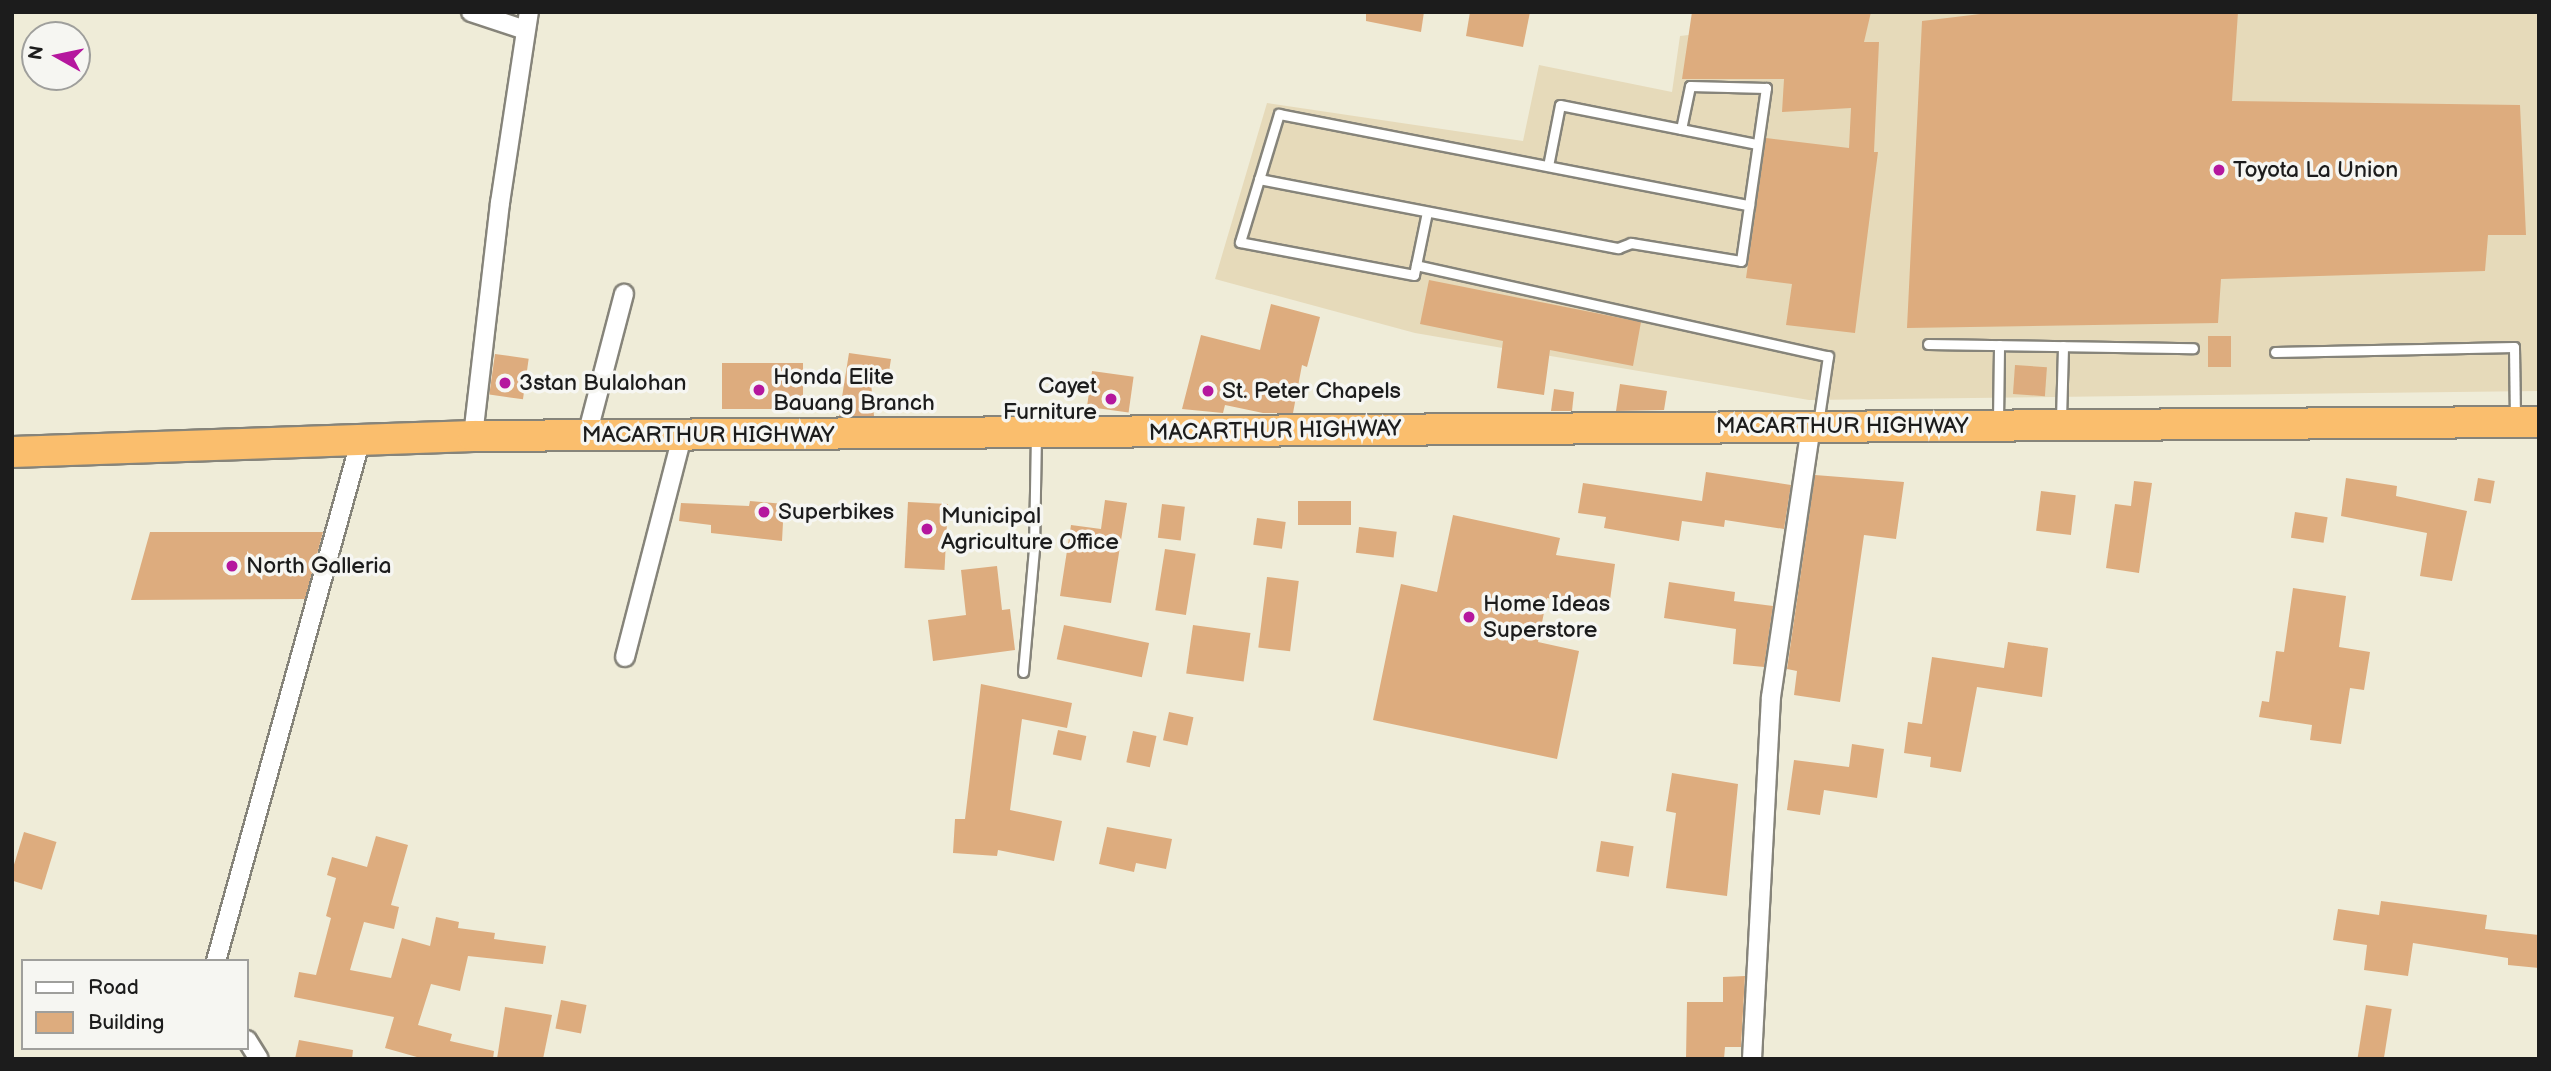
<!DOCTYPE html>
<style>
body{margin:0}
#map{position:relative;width:2551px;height:1071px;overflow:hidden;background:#efecd8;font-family:"Balsamiq Sans",sans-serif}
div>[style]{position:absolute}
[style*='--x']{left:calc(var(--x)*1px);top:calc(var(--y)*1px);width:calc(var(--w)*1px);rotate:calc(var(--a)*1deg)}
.built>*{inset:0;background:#e6daba}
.building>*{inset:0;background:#ddac7e;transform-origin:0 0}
.roads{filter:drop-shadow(2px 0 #86847a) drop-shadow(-2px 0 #86847a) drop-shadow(0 2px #86847a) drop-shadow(0 -2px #86847a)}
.service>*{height:9px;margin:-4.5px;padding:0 4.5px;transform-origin:4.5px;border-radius:4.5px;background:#fff}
.minor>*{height:18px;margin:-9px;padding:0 9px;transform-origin:9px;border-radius:9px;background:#fff}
.trunk>*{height:30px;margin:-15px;padding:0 15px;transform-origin:15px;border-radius:15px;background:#fabe6d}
.dots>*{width:19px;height:19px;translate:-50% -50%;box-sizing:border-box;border:4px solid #f6f6f2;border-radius:50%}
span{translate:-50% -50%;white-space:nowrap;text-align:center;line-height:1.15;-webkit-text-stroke:7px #f6f6f2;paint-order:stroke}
.poi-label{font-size:23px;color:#1c1c1c}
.left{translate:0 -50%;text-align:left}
.right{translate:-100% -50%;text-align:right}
.street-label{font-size:23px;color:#1c1c1c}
.frame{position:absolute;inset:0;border:14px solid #1c1c1c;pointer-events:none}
.legend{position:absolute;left:21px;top:959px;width:228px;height:91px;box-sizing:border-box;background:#f6f6f2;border:2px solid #9f9f9c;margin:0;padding:9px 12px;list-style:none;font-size:21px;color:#1c1c1c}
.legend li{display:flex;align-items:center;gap:14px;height:35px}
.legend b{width:35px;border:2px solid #9f9f9c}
.north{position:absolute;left:21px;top:21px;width:70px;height:70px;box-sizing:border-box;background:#f6f6f2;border:2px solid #9f9f9c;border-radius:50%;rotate:279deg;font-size:19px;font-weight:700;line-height:28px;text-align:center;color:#1c1c1c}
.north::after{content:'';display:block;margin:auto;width:24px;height:32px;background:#b5179e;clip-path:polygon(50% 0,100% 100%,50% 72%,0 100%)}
</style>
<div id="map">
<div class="built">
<i style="clip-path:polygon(1887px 12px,2539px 12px,2539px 391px,1809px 400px,1415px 333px,1215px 279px,1267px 103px,1523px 141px,1539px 65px,1672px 92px,1680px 36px)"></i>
</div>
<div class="building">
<i style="clip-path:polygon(1366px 12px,1424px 12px,1421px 32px,1366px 21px)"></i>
<i style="clip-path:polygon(1470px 12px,1530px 12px,1523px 47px,1466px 36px)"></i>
<i style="clip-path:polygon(1692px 12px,1871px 12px,1864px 42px,1879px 42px,1874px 152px,1878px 152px,1855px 333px,1786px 325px,1792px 284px,1746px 278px,1766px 138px,1849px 148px,1851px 108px,1782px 112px,1784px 79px,1682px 79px)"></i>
<i style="clip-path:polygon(1997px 12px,2238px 12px,2232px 101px,2520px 105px,2526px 235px,2488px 235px,2485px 271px,2221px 279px,2218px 323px,1907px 328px,1922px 21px)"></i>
<i style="clip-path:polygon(1429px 280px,1641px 322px,1633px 366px,1550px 350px,1544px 395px,1497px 388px,1503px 341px,1420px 324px)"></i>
<i style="clip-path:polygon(1271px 304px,1320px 317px,1307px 367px,1302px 365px,1293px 413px,1263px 413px,1225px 405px,1223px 413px,1182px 409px,1201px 335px,1260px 350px)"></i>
<i style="left:2208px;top:336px;width:23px;height:31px"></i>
<i style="clip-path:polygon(849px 353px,891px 359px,887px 384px,871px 382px,874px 416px,839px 416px)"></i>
<i style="left:495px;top:354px;width:34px;height:41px;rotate:8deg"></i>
<i style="left:722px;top:363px;width:81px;height:46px"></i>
<i style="left:2015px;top:365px;width:32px;height:29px;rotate:4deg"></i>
<i style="left:1092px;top:371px;width:42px;height:36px;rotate:8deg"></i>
<i style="clip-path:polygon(1620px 384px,1667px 391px,1664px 410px,1616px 411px)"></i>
<i style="clip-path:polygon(1554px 389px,1574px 392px,1572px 411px,1551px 411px)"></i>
<i style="clip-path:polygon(1706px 472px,1791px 485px,1784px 529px,1725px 520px,1724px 527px,1682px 521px,1679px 541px,1604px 528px,1606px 517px,1578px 513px,1583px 483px,1702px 501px)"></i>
<i style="clip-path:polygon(1815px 475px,1904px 482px,1896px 539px,1864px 535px,1840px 702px,1794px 695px,1797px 671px,1787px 669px)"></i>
<i style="clip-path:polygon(2346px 478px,2397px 486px,2396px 496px,2467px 511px,2452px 581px,2420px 576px,2427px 533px,2341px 516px)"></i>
<i style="left:2478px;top:478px;width:17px;height:23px;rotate:10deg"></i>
<i style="clip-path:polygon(2134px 481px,2152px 483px,2139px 573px,2106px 568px,2115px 504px,2131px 506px)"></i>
<i style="left:2041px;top:491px;width:35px;height:40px;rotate:7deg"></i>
<i style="clip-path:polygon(1105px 500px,1127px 503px,1111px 603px,1060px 596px,1071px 525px,1101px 529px)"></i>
<i style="clip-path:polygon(750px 501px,784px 504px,782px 541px,711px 533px,711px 525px,679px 521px,681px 503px,749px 506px)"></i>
<i style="left:1351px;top:501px;width:24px;height:53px;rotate:90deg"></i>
<i style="left:908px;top:502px;width:40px;height:66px;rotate:3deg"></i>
<i style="left:1162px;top:504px;width:23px;height:34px;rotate:7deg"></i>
<i style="left:2295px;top:512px;width:33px;height:26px;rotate:9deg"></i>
<i style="clip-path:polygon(1453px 515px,1560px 538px,1556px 555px,1615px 564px,1609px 607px,1547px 598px,1538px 642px,1579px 651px,1557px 759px,1373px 720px,1401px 584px,1437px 592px)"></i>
<i style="left:1257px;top:518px;width:29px;height:27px;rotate:8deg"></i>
<i style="left:1359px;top:527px;width:38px;height:26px;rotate:7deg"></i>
<i style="clip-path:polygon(150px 532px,323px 532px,305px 599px,131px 600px)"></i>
<i style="left:1165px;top:549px;width:31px;height:62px;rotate:9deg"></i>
<i style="clip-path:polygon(997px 566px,1002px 610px,1010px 609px,1015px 650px,933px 661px,928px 620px,966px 615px,961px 570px)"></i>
<i style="left:1267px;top:577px;width:32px;height:71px;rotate:7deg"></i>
<i style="clip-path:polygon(1669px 582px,1735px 592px,1734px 601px,1773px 606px,1764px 667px,1733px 664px,1736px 629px,1664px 618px)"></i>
<i style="clip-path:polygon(2293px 588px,2346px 596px,2339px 647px,2370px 652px,2364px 690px,2350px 688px,2341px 744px,2310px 740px,2312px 725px,2259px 717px,2262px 701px,2269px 702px,2276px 651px,2284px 652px)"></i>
<i style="left:1064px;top:625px;width:87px;height:35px;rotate:12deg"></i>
<i style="left:1193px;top:625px;width:58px;height:49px;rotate:8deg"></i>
<i style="clip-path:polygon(2008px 642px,2048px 648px,2042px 697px,1977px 687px,1961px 772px,1930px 767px,1931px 757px,1904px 753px,1908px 722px,1922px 724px,1932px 657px,2004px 668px)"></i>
<i style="clip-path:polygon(981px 684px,1072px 703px,1067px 728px,1022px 719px,1010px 810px,1062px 821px,1054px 861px,998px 850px,997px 856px,953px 853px,955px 819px,965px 819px)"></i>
<i style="left:1169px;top:712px;width:25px;height:29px;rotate:12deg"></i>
<i style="left:1058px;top:730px;width:29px;height:25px;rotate:12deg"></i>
<i style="left:1133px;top:731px;width:24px;height:32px;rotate:12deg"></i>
<i style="clip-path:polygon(1852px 744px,1884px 749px,1877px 798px,1824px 790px,1820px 815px,1787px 810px,1794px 760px,1849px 767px)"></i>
<i style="clip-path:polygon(1672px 773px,1738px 784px,1727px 896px,1666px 888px,1676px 813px,1666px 811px)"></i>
<i style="clip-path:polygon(1107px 827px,1172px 839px,1166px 869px,1136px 863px,1134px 872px,1099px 864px)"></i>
<i style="left:24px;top:832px;width:34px;height:50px;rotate:17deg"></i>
<i style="clip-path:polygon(376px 836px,408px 845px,391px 905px,399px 907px,394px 929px,364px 922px,350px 970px,391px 978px,402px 938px,430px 946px,436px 917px,459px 922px,458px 928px,495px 933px,494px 939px,546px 946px,543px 964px,468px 956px,460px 991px,431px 984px,418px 1025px,452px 1034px,450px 1041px,494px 1051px,493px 1059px,424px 1059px,385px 1048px,394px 1017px,294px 997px,299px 972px,316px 975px,331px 918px,326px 916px,336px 878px,327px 875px,332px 857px,367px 867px)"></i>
<i style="left:1601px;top:841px;width:33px;height:31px;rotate:9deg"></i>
<i style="clip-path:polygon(2381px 901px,2487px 915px,2485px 929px,2539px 935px,2539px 968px,2508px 965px,2508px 958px,2413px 943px,2408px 976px,2364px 970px,2367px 945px,2333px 940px,2338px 909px,2379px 915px)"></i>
<i style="clip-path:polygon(1745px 976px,1741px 1047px,1725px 1047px,1724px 1059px,1686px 1059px,1687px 1002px,1723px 1002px,1723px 977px)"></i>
<i style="left:561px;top:1000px;width:26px;height:29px;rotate:11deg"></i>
<i style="left:2366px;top:1005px;width:26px;height:54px;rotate:9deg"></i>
<i style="clip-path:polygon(505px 1007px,552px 1015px,543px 1059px,497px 1059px)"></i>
<i style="clip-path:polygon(299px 1040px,353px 1050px,352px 1059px,295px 1059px)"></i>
</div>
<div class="roads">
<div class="service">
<i style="--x:1548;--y:166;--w:62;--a:-78.9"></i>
<i style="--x:1560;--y:105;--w:201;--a:11.2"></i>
<i style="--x:1259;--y:179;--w:366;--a:10.9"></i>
<i style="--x:1618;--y:248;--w:14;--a:-21"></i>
<i style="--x:1631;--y:243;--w:111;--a:9.3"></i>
<i style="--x:1741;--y:261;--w:175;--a:-81.8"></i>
<i style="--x:1766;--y:88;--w:76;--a:-178.5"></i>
<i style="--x:1690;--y:86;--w:44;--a:101.8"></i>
<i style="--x:1427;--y:212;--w:64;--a:101.7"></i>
<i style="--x:1414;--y:275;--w:177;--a:-169.3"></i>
<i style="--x:1240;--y:242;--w:134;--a:-73.1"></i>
<i style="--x:1279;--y:114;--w:479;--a:11"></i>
<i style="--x:1416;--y:265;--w:422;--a:12.5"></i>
<i style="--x:1828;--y:356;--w:69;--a:98.4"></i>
<i style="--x:1928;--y:344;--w:265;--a:0.9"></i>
<i style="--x:2275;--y:352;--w:239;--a:-1.2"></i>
<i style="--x:2514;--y:347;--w:70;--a:89.2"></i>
<i style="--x:2061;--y:419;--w:73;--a:-88.4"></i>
<i style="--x:1998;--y:420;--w:75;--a:-89.2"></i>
<i style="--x:1023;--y:672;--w:124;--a:-84.9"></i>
<i style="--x:1034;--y:548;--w:111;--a:-89"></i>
</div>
<div class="minor">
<i style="--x:471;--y:12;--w:57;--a:18.4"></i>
<i style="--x:587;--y:435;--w:146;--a:-75.3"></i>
<i style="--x:473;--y:436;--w:235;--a:-83.4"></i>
<i style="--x:500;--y:203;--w:193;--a:-81.4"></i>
<i style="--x:625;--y:657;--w:228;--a:-75.5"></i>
<i style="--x:216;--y:961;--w:542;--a:-74.48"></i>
<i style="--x:247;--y:1040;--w:22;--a:58"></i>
<i style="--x:1752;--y:1059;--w:362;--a:-87"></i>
<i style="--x:1771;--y:697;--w:274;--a:-81.6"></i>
</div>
<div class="trunk">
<i style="--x:12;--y:452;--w:461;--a:-2"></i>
<i style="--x:473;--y:436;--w:2066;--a:-0.39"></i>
</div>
</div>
<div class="dots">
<i style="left:2219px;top:170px;background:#b5179e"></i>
<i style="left:505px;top:383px;background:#b5179e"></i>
<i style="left:759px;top:390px;background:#b5179e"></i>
<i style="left:1208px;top:391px;background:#b5179e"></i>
<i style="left:1111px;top:399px;background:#b5179e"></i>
<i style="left:764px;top:512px;background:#b5179e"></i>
<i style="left:927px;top:529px;background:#b5179e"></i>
<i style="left:232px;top:566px;background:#b5179e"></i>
<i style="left:1469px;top:617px;background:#b5179e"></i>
</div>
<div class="poi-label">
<span class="left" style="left:2233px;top:170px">Toyota La Union</span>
<span class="left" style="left:773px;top:390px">Honda Elite<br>Bauang Branch</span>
<span class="left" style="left:519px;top:383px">3stan Bulalohan</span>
<span class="right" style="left:1097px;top:399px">Cayet<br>Furniture</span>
<span class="left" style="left:1222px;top:391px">St. Peter Chapels</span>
<span class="left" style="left:778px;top:512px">Superbikes</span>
<span class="left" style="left:941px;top:529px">Municipal<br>Agriculture Office</span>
<span class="left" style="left:246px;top:566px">North Galleria</span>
<span class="left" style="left:1483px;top:617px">Home Ideas<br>Superstore</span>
</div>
<div class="street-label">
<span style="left:1842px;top:426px">MACARTHUR HIGHWAY</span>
<span style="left:1275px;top:431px;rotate:-1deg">MACARTHUR HIGHWAY</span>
<span style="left:708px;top:435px">MACARTHUR HIGHWAY</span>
</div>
<div class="frame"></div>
<ul class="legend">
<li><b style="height:9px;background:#fff"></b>Road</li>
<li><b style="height:19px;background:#ddac7e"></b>Building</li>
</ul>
<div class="north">N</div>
</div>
